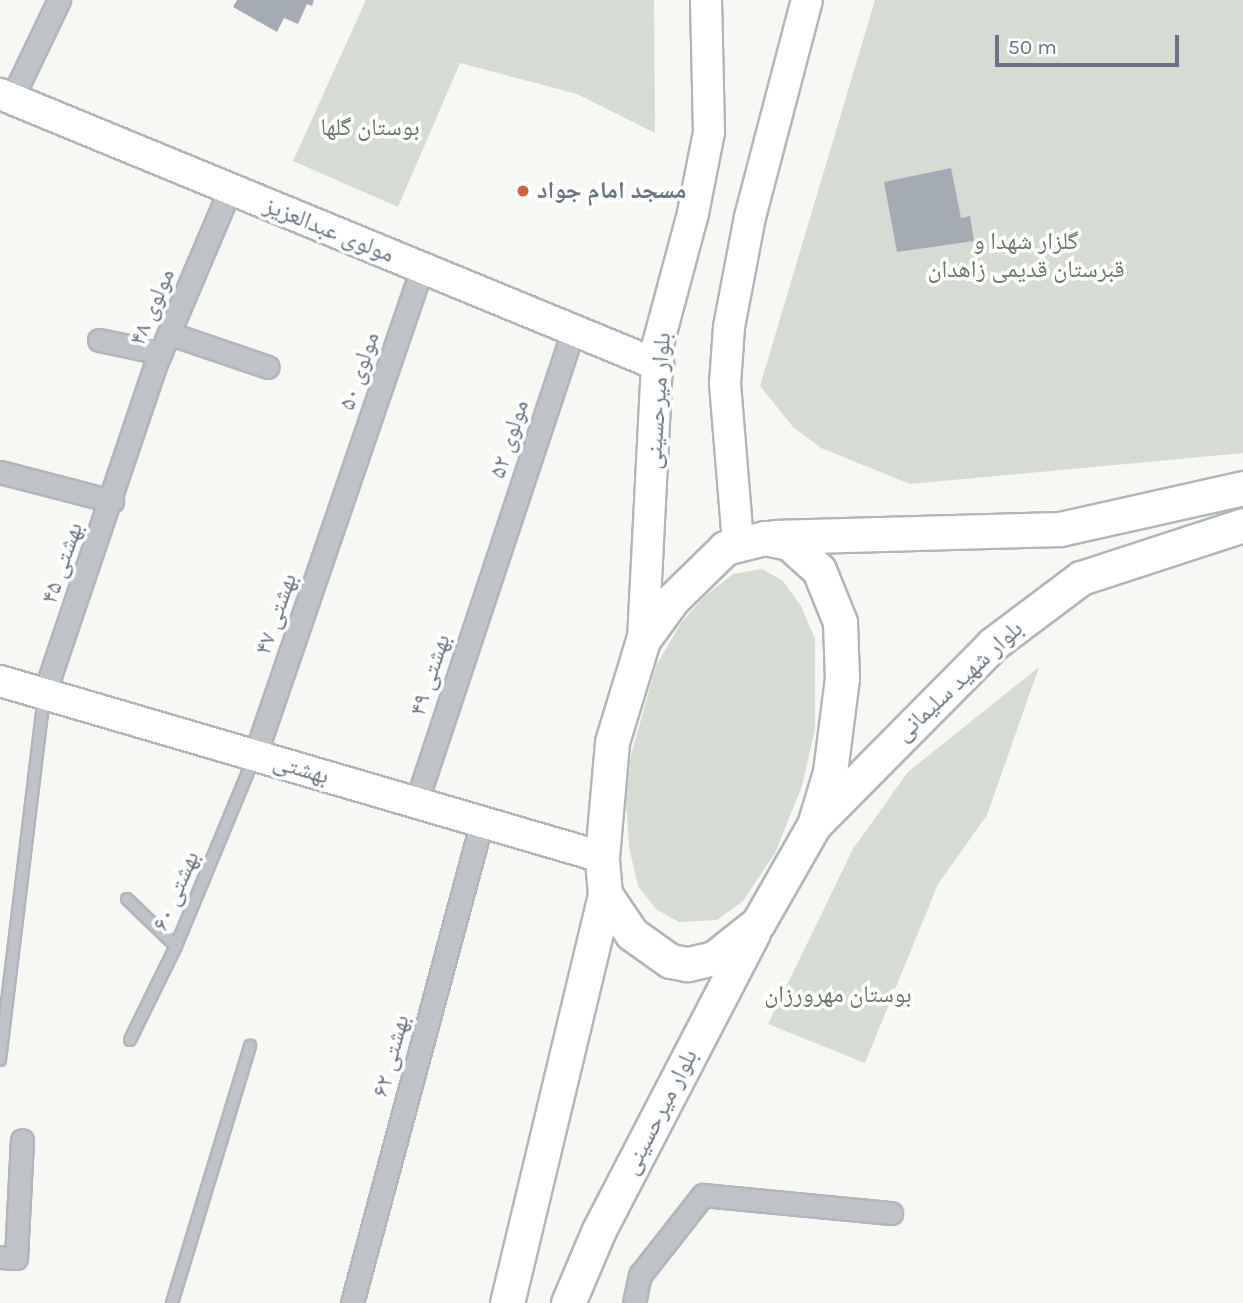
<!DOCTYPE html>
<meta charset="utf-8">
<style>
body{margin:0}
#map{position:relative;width:1243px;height:1303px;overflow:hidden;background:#f7f7f4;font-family:Karla,"Noto Naskh Arabic",sans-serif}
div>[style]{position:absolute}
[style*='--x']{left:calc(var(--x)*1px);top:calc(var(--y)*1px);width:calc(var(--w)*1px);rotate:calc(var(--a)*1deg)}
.green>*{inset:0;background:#d6dbd4}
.building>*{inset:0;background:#a5abb2}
.roads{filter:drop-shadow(2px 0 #b1b6ba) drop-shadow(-2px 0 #b1b6ba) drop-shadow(0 2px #b1b6ba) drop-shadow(0 -2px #b1b6ba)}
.lane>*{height:10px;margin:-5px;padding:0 5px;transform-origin:5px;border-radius:5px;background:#bfc2c6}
.street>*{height:21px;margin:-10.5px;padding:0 10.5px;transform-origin:10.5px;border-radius:10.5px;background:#bfc2c6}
.secondary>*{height:30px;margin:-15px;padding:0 15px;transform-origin:15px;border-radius:15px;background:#fff}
.primary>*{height:33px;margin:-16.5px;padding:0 16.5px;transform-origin:16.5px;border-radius:16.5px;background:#fff}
.dots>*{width:19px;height:19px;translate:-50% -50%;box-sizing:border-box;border:4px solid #fff;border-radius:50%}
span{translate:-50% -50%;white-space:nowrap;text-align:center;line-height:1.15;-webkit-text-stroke:7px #fff;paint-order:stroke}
.park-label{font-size:24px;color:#6a7a67}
.poi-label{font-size:24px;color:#697582;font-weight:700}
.left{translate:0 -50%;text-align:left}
.street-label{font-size:24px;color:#697582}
.scale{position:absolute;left:995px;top:35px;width:184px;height:32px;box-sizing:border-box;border:4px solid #697582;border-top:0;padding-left:9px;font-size:21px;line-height:24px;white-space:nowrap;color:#697582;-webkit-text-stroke:5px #fff;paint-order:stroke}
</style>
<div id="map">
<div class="green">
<i style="clip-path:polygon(366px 0,654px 0,655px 133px,577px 94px,460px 63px,398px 207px,293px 161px)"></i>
<i style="clip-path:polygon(875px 0,1243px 0,1243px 453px,910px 484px,821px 448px,793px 427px,760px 386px)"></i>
<i style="clip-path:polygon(762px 569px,783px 581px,801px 606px,815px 639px,815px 729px,802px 786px,775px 853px,743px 901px,717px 920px,679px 922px,656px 909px,638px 886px,629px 847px,626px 800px,631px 755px,656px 666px,681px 623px,703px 598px,733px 574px)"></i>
<i style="clip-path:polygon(1039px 667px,987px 815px,938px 884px,865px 1063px,768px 1024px,853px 849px,908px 772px)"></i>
</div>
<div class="building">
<i style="clip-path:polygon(237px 0,314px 0,312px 6px,307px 4px,298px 24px,284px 18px,277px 32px,233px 7px)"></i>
<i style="clip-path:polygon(951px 168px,961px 218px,970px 216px,974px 241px,897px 252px,884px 182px)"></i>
</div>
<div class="roads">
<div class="lane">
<i style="--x:127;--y:899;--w:68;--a:43.8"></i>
<i style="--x:130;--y:1040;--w:105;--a:-63.9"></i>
<i style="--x:176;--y:946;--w:204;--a:-67.5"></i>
<i style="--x:0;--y:1060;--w:367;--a:-83.1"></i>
<i style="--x:172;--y:1303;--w:269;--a:-73.1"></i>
</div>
<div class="street">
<i style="--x:12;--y:98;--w:109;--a:-64.4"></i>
<i style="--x:171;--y:334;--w:102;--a:18.8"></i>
<i style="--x:99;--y:340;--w:63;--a:11.8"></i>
<i style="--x:0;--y:472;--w:116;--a:14.5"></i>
<i style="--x:44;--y:694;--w:352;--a:-71.3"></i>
<i style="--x:157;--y:361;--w:187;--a:-67"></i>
<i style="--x:255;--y:755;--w:515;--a:-71.07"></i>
<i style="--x:416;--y:803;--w:498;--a:-71.6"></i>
<i style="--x:0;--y:1257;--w:16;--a:4"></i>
<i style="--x:16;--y:1258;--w:118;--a:-87.1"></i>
<i style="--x:352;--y:1303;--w:498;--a:-74.9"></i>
<i style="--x:634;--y:1303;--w:29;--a:-78"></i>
<i style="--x:640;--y:1275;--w:102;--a:-51.8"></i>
<i style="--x:703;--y:1195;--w:189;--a:5.5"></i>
</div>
<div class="secondary">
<i style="--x:0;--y:94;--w:712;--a:22.38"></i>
<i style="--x:738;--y:542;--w:159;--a:-94.7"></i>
<i style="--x:725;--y:384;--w:57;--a:-86"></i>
<i style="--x:729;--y:327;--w:112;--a:-79.2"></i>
<i style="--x:750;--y:217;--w:224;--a:-75.3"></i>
<i style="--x:643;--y:640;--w:296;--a:-87.1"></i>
<i style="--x:658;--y:344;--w:136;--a:-75"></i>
<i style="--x:693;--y:213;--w:83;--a:-78.8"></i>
<i style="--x:709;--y:132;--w:132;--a:-91.3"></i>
<i style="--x:0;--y:681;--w:627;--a:16.3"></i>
</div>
<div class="primary">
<i style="--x:774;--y:537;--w:286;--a:-1.6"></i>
<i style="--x:1060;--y:529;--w:188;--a:-12.6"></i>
<i style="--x:765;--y:538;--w:25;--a:12"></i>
<i style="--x:789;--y:543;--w:40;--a:42"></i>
<i style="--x:819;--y:570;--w:56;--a:68"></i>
<i style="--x:840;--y:622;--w:56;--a:88"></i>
<i style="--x:842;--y:678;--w:95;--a:97.3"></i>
<i style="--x:830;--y:772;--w:55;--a:106.8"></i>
<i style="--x:814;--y:825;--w:113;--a:119.7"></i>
<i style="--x:758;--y:923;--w:56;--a:141.5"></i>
<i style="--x:714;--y:958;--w:28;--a:167"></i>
<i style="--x:687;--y:964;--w:17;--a:-170"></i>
<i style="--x:670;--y:961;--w:47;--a:-144.6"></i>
<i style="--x:632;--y:934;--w:48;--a:-124"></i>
<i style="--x:605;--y:894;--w:37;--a:-95"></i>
<i style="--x:602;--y:857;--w:115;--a:-85"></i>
<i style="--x:612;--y:742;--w:107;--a:-73.1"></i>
<i style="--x:643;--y:640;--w:51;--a:-53.8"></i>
<i style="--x:673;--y:599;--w:73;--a:-44.4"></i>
<i style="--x:725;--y:548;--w:41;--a:-14"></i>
<i style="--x:818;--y:821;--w:249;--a:-45.3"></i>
<i style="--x:993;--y:644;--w:110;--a:-36.9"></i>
<i style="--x:1081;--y:578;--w:170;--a:-18.1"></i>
<i style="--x:507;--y:1303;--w:421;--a:-76.5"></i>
<i style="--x:568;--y:1303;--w:79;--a:-67"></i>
<i style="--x:599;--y:1230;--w:335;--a:-62.6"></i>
</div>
</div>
<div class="dots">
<i style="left:523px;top:191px;background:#cf663c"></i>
</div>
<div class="park-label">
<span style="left:370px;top:128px">بوستان گلها</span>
<span style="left:1026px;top:256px">گلزار شهدا و<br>قبرستان قدیمی زاهدان</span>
<span style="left:838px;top:995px">بوستان مهرورزان</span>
</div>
<div class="poi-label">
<span class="left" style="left:537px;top:191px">مسجد امام جواد</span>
</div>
<div class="street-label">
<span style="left:329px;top:230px;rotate:22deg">مولوی عبدالعزیز</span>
<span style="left:152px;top:307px;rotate:-67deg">مولوی ۴۸</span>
<span style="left:359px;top:371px;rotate:-71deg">مولوی ۵۰</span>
<span style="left:658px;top:401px;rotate:-86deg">بلوار میرحسینی</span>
<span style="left:509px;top:439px;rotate:-72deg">مولوی ۵۲</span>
<span style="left:62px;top:563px;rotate:-71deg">بهشتی ۴۵</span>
<span style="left:276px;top:614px;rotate:-71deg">بهشتی ۴۷</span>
<span style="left:430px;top:675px;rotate:-72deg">بهشتی ۴۹</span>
<span style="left:959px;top:681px;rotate:-43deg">بلوار شهید سلیمانی</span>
<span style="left:301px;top:769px;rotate:16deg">بهشتی</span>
<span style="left:176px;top:891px;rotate:-67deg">بهشتی ۶۰</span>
<span style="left:391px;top:1056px;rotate:-75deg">بهشتی ۶۲</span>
<span style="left:660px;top:1112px;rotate:-63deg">بلوار میرحسینی</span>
</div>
<div class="scale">50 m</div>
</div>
